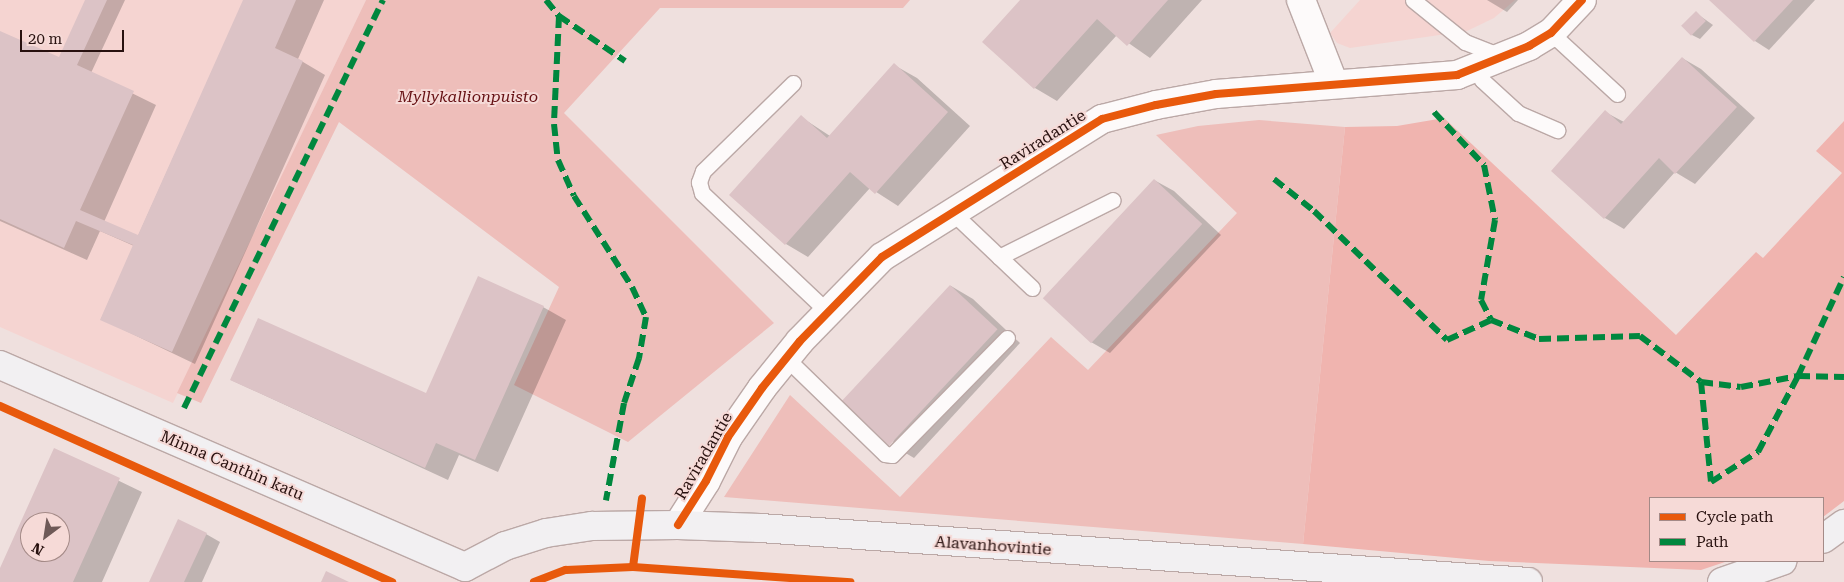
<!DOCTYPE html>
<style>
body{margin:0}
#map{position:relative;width:1844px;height:582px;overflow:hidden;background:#efe0de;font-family:"Roboto Serif",serif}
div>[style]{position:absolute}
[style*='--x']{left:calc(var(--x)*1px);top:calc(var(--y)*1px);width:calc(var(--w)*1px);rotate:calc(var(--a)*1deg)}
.built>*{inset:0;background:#f5d4d1}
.green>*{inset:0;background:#eebeba}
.forest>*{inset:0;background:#f0b4af}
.shadow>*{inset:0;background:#0003}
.building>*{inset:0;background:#dcc3c6;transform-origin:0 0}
.roads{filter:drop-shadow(1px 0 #bba8a6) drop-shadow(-1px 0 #bba8a6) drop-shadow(0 1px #bba8a6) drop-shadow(0 -1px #bba8a6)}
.service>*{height:15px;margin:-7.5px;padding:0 7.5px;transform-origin:7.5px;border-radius:7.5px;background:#fdfafa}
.minor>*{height:28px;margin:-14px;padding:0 14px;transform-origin:14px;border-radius:14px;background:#fdfafa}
.secondary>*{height:28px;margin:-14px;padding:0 14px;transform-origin:14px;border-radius:14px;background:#f2f0f2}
.quiet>*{height:6px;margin-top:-3px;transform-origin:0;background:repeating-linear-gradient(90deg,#00873e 0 12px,transparent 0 18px)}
.cycleway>*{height:8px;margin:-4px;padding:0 4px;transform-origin:4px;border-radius:4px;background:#e8590c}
span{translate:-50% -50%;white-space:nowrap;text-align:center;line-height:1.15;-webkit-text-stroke:4px #f6dad7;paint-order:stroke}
.park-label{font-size:16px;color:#671215;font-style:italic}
.street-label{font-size:16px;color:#28110f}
.legend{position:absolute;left:1649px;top:497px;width:175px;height:65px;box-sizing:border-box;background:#f6dad7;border:1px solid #a48a87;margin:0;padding:6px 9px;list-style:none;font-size:15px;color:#28110f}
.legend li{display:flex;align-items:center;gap:10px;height:25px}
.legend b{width:25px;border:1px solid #a48a87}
.north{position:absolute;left:20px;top:512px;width:50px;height:50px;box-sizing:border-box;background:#f6dad7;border:1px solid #a48a87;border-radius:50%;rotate:211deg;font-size:14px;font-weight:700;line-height:20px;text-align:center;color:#28110f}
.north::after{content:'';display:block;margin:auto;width:18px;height:22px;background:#6e5957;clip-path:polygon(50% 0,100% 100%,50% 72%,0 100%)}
.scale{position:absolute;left:20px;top:30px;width:104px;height:22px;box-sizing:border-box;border:2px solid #28110f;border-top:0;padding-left:6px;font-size:15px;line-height:18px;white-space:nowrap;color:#28110f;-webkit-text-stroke:4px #f6dad7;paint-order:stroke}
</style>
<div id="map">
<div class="built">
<i style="clip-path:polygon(0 0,366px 0,173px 403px,0 327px)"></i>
<i style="clip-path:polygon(1360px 0,1515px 0,1494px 18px,1467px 31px,1350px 48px,1337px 43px,1330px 33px)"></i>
</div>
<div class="green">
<i style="clip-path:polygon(366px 0,910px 0,903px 8px,660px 8px,564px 113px,774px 323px,628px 442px,514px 385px,559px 287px,339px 122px,201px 403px,177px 393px)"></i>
<i style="clip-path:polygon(1259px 120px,1345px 127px,1303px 544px,724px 497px,790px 395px,900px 497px,1051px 337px,1088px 370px,1237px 213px,1156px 135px,1198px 126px)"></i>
</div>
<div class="forest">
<i style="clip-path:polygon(1444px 118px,1676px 335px,1756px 252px,1763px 258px,1842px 173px,1816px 151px,1844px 121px,1844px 501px,1823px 517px,1823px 498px,1650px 498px,1650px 561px,1728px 561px,1701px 570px,1489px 561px,1303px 544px,1345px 127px,1397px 126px)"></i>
</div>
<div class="shadow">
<i style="clip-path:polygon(87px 0,125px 0,91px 73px,156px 105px,104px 222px,138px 236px,244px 0,324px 0,298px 59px,325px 75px,195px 364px,101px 319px,134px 246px,100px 231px,87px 260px,0 221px,0 32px,65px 61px)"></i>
<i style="clip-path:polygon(1022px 0,1202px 0,1150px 58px,1117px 35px,1057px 101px,1035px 88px)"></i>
<i style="clip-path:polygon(1487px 0,1518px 0,1507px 12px)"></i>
<i style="clip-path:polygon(1710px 0,1815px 0,1769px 50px,1755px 41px)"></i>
<i style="clip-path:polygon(1696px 13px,1713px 25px,1700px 39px,1692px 35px)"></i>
<i style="clip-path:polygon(1682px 58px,1701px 69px,1755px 118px,1695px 184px,1675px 172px,1624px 229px,1605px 218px,1553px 171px,1605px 112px,1624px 122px)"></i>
<i style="clip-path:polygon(894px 65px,917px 78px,970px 126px,898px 206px,870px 188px,808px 257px,786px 244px,801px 117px,830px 136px)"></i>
<i style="clip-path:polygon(1154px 180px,1174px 191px,1221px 235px,1110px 353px,1091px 342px,1044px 298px)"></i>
<i style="clip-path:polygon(951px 286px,973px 299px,1020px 343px,914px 458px,892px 445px)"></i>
<i style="clip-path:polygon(543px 307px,566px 320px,498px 472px,459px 455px,448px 480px,231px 380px,426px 394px)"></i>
<i style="clip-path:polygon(evenodd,55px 450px,142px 492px,102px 582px,0 582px,0 571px,55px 450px,30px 522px,60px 522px,60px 552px,30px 552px,30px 522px)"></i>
<i style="clip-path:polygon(206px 534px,220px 542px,202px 582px,150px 582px)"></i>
</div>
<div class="building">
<i style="clip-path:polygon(85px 0,107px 0,77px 65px,134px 91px,80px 210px,138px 235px,243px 0,296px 0,275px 48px,303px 61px,172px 352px,100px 320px,133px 245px,76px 221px,64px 248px,0 219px,0 31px,59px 57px)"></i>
<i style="clip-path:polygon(1020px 0,1168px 0,1127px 46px,1097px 19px,1034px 89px,982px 42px)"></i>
<i style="clip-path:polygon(1709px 0,1793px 0,1754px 42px)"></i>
<i style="left:1696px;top:11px;width:14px;height:21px;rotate:45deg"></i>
<i style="clip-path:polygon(1682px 57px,1737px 107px,1675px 174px,1659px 158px,1604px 219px,1551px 171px,1605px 110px,1621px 124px)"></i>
<i style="clip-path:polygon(894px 63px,948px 112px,875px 194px,850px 172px,785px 245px,729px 195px,801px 115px,827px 138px)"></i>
<i style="left:1154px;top:179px;width:66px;height:163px;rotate:43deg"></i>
<i style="clip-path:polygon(478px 276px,544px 306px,475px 460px,436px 443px,425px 468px,230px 380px,258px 318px,426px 393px)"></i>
<i style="left:950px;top:285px;width:65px;height:159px;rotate:43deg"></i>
<i style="clip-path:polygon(evenodd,54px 448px,120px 478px,73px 582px,0 582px,0 568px,54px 448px,30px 522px,60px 522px,60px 552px,30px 552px,30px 522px)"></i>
<i style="clip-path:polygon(178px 519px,207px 533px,184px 582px,149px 582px)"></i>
<i style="clip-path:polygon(326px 571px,349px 582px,321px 582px)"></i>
</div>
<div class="roads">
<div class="service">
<i style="--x:1413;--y:0;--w:67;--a:38.9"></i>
<i style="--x:1465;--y:42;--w:41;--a:21.5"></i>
<i style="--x:1551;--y:33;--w:90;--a:42.7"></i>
<i style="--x:1476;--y:68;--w:13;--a:63"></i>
<i style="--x:1482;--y:80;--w:49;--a:42.5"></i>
<i style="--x:1518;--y:113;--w:43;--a:23.6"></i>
<i style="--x:793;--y:83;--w:126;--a:135.6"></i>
<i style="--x:703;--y:171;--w:12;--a:110"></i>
<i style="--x:699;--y:182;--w:11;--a:75"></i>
<i style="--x:702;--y:193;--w:173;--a:43.4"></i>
<i style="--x:953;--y:213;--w:109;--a:43.5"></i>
<i style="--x:999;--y:257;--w:127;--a:-26.6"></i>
<i style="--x:786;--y:358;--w:138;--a:44.1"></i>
<i style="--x:885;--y:454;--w:7;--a:8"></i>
<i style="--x:892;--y:455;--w:164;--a:-45.5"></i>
</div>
<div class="minor">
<i style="--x:1301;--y:0;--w:90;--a:68.6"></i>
<i style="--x:678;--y:525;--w:52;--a:-57.5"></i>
<i style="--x:706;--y:481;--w:49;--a:-63.4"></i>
<i style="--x:728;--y:437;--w:60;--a:-55.2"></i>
<i style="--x:762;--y:388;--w:60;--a:-51"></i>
<i style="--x:800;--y:341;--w:117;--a:-45.7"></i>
<i style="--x:882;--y:257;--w:260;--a:-32.1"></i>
<i style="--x:1102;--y:119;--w:56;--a:-14.5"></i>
<i style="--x:1156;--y:105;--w:61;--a:-10.4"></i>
<i style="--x:1216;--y:94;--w:242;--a:-4.5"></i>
<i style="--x:1457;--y:75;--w:78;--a:-21.9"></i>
<i style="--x:1529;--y:46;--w:26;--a:-31"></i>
<i style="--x:1551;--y:33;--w:45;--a:-46.8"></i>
</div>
<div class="secondary">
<i style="--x:0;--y:365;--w:507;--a:23.48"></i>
<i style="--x:465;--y:567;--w:45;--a:-27.7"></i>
<i style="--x:505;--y:546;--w:43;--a:-17.6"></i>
<i style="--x:546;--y:533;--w:47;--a:-8.7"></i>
<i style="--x:592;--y:526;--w:86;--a:-0.7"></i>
<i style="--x:678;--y:525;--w:82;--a:2.1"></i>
<i style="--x:760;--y:528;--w:770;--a:4.02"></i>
<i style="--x:1823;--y:539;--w:26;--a:-36"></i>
<i style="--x:1722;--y:582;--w:64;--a:-19.3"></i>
</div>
</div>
<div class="quiet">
<i style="--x:546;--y:0;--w:21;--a:51"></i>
<i style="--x:559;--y:16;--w:108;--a:92.7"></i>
<i style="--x:554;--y:124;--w:36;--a:84"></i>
<i style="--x:558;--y:160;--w:39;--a:66"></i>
<i style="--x:574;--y:196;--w:108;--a:57.5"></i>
<i style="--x:632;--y:287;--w:33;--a:65"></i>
<i style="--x:646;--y:317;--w:42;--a:99.7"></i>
<i style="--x:639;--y:358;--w:47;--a:108.4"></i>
<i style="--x:624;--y:403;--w:99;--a:100.5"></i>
<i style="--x:559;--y:16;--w:80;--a:34.3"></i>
<i style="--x:1434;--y:112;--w:73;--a:46.7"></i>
<i style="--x:1484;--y:165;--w:56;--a:78.7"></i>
<i style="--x:1495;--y:220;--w:81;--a:99.9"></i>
<i style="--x:1481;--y:300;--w:22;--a:63"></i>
<i style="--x:1274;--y:179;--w:51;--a:38.7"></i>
<i style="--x:1314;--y:211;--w:185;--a:44.1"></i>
<i style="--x:1447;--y:340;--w:48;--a:-24.4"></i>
<i style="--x:1491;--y:320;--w:52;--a:21.6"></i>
<i style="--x:1539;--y:339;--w:101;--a:-1.7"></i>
<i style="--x:1640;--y:336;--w:76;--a:37"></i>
<i style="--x:1701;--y:382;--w:40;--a:7.1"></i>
<i style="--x:1741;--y:387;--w:58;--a:-10.9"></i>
<i style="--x:1798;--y:376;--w:109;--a:-65.1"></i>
<i style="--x:1701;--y:382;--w:100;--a:84.3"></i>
<i style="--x:1711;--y:482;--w:56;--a:-32.6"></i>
<i style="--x:1758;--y:452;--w:86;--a:-62.2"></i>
<i style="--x:1798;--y:376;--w:46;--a:1.2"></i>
<i style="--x:184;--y:408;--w:454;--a:-64"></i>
</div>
<div class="cycleway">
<i style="--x:0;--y:406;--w:430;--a:24.2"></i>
<i style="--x:678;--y:525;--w:52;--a:-57.5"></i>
<i style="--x:706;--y:481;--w:49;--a:-63.4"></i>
<i style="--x:728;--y:437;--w:60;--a:-55.2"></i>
<i style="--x:762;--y:388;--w:60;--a:-51"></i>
<i style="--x:800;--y:341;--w:117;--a:-45.7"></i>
<i style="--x:882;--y:257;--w:260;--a:-32.1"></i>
<i style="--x:1102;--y:119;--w:56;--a:-14.5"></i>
<i style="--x:1156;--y:105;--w:61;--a:-10.4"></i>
<i style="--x:1216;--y:94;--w:242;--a:-4.5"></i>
<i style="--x:1457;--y:75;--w:78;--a:-21.9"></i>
<i style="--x:1529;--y:46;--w:26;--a:-31"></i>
<i style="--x:1551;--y:33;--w:45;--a:-46.8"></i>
<i style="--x:633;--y:567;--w:69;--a:-82.5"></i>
<i style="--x:534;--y:582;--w:34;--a:-21"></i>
<i style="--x:566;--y:570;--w:67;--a:-2.6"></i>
<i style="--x:633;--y:567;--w:218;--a:4"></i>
</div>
<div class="park-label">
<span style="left:468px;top:97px">Myllykallionpuisto</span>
</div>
<div class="street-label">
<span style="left:1043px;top:140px;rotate:-32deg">Raviradantie</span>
<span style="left:704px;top:456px;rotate:-60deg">Raviradantie</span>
<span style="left:232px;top:466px;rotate:23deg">Minna Canthin katu</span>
<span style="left:993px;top:546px;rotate:4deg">Alavanhovintie</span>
</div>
<ul class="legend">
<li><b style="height:6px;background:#e8590c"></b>Cycle path</li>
<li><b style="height:6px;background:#00873e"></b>Path</li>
</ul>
<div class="north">N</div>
<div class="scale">20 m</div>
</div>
